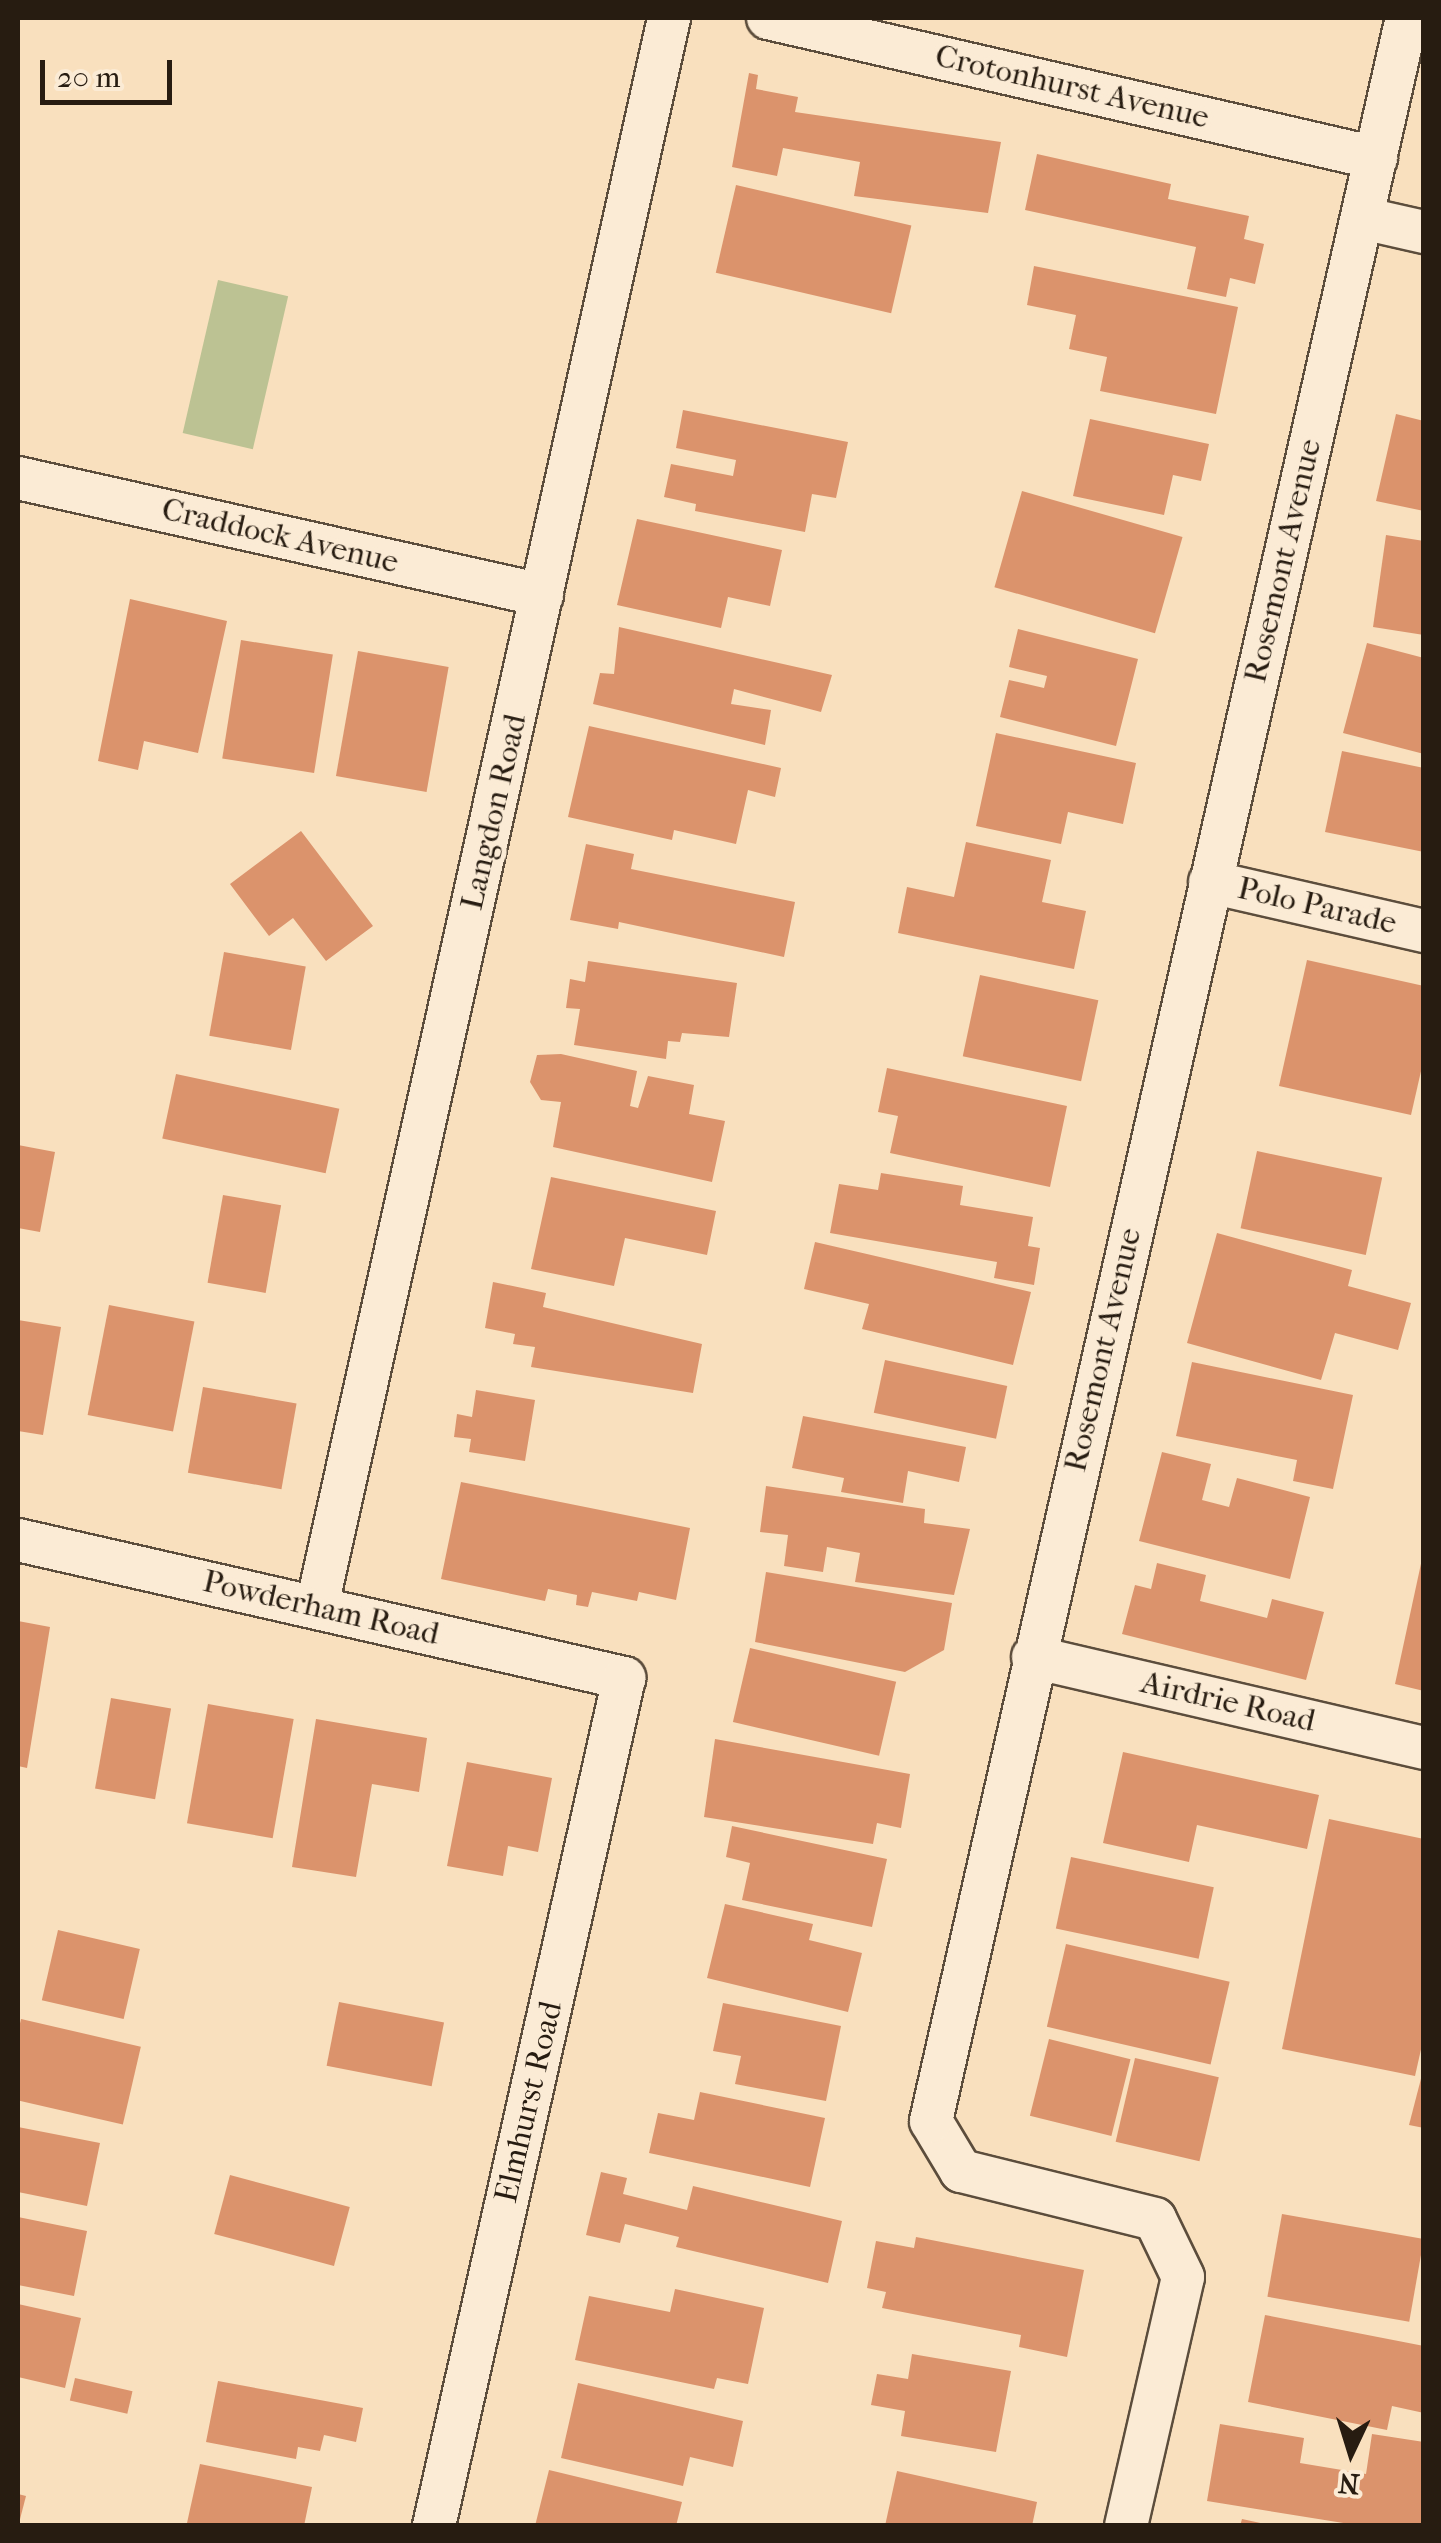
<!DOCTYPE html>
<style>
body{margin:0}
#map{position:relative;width:1441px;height:2543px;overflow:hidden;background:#f9e0be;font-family:"IM FELL French Canon",serif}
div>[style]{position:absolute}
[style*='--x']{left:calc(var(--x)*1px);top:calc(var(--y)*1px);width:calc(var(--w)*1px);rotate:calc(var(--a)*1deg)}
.green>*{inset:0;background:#bcc293;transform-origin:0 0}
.building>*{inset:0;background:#db936c;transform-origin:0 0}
.roads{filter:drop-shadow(2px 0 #5c4d3c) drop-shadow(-2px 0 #5c4d3c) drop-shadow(0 2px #5c4d3c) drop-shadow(0 -2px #5c4d3c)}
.street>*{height:42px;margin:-21px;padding:0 21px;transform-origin:21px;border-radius:21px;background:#fbebd5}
span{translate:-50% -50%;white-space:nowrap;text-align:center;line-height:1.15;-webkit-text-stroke:10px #fbebd5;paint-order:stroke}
.street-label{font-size:32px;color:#271c11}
.frame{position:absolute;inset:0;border:20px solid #271c11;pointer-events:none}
.north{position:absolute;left:1301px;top:2403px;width:100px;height:100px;-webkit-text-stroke:8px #fbebd5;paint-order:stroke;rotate:184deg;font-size:28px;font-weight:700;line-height:40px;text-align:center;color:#271c11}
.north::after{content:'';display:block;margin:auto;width:35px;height:45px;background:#271c11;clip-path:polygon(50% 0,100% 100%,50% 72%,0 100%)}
.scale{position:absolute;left:40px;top:60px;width:132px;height:45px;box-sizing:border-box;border:5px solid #271c11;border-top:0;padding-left:12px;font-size:30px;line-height:35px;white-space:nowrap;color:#271c11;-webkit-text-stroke:8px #fbebd5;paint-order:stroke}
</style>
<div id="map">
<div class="green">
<i style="left:218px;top:280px;width:72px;height:157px;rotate:13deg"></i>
</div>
<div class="building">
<i style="clip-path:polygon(749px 73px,758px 75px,756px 89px,798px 97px,795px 112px,1001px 142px,988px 213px,854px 196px,860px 162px,783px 148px,777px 176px,732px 167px)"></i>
<i style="clip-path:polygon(1037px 154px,1171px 184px,1168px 199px,1249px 216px,1244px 239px,1264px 244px,1255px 284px,1230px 278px,1226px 297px,1187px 289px,1196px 247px,1025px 210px)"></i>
<i style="left:736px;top:185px;width:180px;height:90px;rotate:13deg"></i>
<i style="clip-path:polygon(1034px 266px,1238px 307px,1216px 414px,1100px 391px,1107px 357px,1069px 349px,1076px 315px,1027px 305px)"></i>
<i style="clip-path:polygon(683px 410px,848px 442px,836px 498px,812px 494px,805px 532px,695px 511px,696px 504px,664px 497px,671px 464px,733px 476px,736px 460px,676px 448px)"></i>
<i style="clip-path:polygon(1396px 414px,1424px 421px,1424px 511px,1376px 501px)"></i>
<i style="clip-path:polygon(1090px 419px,1209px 444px,1201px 481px,1173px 475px,1164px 515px,1073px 496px)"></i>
<i style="left:1022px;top:491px;width:167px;height:100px;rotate:16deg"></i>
<i style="clip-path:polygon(637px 519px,782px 550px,770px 606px,728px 597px,721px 628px,617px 605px)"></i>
<i style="clip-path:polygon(1386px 535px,1424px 541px,1424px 635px,1373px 627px)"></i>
<i style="clip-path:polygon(130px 599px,227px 621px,198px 753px,144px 741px,138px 770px,98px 761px)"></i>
<i style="clip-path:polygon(619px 627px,832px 675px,821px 712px,734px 689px,731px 704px,771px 710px,765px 745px,593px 704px,600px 673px,614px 674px)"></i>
<i style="clip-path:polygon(1018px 629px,1138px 659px,1116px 746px,1000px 717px,1009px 680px,1044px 688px,1047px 676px,1009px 667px)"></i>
<i style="left:241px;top:640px;width:93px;height:120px;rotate:9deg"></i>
<i style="clip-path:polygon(1367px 643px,1424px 658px,1424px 754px,1343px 733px)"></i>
<i style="left:358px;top:651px;width:92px;height:127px;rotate:10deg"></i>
<i style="clip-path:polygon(589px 726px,781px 768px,775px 797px,748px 790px,736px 844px,674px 830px,672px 840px,568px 817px)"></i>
<i style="clip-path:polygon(996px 733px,1136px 763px,1123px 824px,1068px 812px,1061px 844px,976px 826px)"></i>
<i style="clip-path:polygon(1342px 751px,1424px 768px,1424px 852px,1325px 832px)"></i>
<i style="clip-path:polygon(301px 831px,373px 926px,326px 961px,293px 918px,269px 936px,230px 884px)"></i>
<i style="clip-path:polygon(966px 842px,1051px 860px,1042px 902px,1086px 911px,1074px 969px,898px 933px,907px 887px,954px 897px)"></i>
<i style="clip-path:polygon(586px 844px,634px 854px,631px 869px,795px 902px,784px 957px,619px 922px,618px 929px,570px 920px)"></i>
<i style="left:224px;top:952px;width:83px;height:85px;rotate:10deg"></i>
<i style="clip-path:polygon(1307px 960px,1424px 986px,1424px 1058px,1411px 1115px,1279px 1086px)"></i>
<i style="clip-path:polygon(588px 961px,737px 983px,729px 1037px,682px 1033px,680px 1042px,668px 1041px,666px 1059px,574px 1045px,580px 1009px,566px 1008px,570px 979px,585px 982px)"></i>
<i style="left:980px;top:975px;width:121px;height:83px;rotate:12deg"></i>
<i style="clip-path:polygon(561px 1054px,637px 1071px,630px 1106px,638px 1108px,648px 1076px,694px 1085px,689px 1114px,725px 1121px,712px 1182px,553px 1147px,561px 1102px,541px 1100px,530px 1082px,537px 1055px)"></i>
<i style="clip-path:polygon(887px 1068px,1067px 1106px,1050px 1187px,890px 1153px,898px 1116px,878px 1112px)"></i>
<i style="left:176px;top:1074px;width:167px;height:66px;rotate:12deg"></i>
<i style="clip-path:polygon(18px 1145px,55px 1152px,40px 1232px,18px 1228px)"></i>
<i style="left:1257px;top:1151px;width:128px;height:79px;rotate:12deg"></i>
<i style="clip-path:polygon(881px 1173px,963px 1186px,960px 1205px,1033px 1217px,1028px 1246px,1040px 1248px,1034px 1285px,994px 1278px,997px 1262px,830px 1233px,839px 1184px,878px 1190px)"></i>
<i style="clip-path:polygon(551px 1177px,716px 1211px,707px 1255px,625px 1238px,614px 1286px,531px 1269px)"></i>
<i style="left:223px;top:1195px;width:59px;height:89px;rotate:10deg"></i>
<i style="clip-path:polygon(1217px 1233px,1352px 1270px,1348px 1286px,1411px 1303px,1398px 1350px,1335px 1333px,1321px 1380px,1187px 1343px)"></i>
<i style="clip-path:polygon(815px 1242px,1031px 1292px,1013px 1365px,862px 1329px,869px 1304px,804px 1289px)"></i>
<i style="clip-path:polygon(493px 1282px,546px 1293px,543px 1307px,702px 1344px,693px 1393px,531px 1367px,535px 1347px,513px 1344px,515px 1334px,485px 1328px)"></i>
<i style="left:109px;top:1305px;width:87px;height:112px;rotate:11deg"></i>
<i style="clip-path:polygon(18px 1320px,61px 1327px,43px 1435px,18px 1431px)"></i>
<i style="left:885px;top:1360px;width:125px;height:54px;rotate:12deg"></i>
<i style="clip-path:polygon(1192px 1362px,1353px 1395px,1333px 1489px,1293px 1481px,1297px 1460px,1176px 1436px)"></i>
<i style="left:203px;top:1387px;width:95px;height:87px;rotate:10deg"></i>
<i style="clip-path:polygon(476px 1390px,535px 1400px,525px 1461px,469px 1452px,471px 1439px,454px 1437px,457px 1414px,472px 1417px)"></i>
<i style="clip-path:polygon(803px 1416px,966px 1447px,959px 1482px,908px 1471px,903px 1503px,841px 1492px,844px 1478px,792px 1468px)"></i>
<i style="clip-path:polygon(1162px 1452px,1211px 1464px,1202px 1500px,1229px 1507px,1237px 1478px,1310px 1497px,1290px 1579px,1139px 1541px)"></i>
<i style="clip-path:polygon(461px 1482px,690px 1528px,676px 1600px,639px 1592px,637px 1601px,592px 1592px,588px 1607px,576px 1605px,577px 1595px,548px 1589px,545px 1601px,441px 1579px)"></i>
<i style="clip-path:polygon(766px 1486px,925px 1509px,924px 1523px,970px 1529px,954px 1595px,855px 1582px,860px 1553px,827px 1547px,823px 1572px,784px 1566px,788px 1535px,760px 1532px)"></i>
<i style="clip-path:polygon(1422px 1559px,1424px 1559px,1424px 1691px,1395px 1684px)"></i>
<i style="clip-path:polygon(1157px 1563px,1206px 1575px,1200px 1601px,1267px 1618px,1272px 1599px,1324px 1612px,1306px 1680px,1122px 1634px,1135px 1585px,1151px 1589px)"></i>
<i style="clip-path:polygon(766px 1572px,952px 1603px,944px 1650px,905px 1672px,755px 1642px)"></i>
<i style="clip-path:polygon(18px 1621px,50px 1627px,27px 1768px,18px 1766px)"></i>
<i style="left:750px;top:1648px;width:150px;height:76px;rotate:13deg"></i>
<i style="left:111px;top:1698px;width:61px;height:92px;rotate:10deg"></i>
<i style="left:208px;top:1704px;width:87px;height:121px;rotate:10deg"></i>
<i style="clip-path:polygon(316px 1719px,427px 1738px,419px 1792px,372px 1784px,356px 1877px,292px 1867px)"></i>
<i style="clip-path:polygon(715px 1739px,910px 1774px,901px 1828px,877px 1823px,873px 1844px,704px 1817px)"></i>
<i style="clip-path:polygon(1123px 1752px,1319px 1795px,1307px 1849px,1197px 1825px,1189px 1862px,1103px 1843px)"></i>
<i style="clip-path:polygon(467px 1762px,552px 1778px,538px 1852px,508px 1846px,503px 1876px,447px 1866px)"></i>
<i style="clip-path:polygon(1329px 1819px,1424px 1839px,1424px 2036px,1415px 2076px,1282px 2049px)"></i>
<i style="clip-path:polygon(732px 1826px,887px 1859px,872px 1927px,742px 1900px,750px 1863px,726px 1857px)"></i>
<i style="left:1071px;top:1857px;width:146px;height:73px;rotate:12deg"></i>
<i style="clip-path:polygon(725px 1904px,813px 1924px,809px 1940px,862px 1953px,848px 2012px,707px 1978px)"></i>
<i style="left:58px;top:1930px;width:84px;height:72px;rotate:13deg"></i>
<i style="left:1066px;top:1944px;width:168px;height:85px;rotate:13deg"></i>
<i style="left:339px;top:2002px;width:107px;height:65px;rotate:11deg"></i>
<i style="clip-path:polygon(723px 2003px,841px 2026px,826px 2101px,735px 2084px,741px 2056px,713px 2051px)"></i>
<i style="left:21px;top:2019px;width:123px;height:80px;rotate:13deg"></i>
<i style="left:1049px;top:2039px;width:84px;height:79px;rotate:14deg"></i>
<i style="left:1135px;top:2058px;width:86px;height:86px;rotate:13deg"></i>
<i style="clip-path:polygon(1424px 2067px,1424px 2128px,1409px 2125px)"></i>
<i style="clip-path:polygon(700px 2092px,825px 2118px,810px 2187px,649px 2153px,658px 2113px,694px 2120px)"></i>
<i style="clip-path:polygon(18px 2127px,100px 2143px,87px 2206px,18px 2192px)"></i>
<i style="clip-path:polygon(601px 2172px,627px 2178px,623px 2194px,687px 2210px,693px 2186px,842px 2221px,828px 2283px,676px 2247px,679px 2237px,625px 2224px,620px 2243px,586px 2235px)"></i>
<i style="left:230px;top:2175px;width:124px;height:61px;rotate:15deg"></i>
<i style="left:1282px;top:2214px;width:144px;height:84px;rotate:10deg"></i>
<i style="clip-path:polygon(18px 2217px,87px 2231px,74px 2296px,18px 2285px)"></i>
<i style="clip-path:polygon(916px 2237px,1084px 2270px,1067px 2357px,1019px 2347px,1021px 2335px,882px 2308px,886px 2292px,867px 2288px,876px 2241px,914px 2248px)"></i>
<i style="clip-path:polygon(675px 2289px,764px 2308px,748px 2384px,717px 2378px,714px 2389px,575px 2360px,589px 2296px,670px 2312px)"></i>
<i style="clip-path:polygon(18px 2304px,81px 2318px,65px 2388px,18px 2377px)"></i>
<i style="clip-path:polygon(1265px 2315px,1424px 2346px,1424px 2413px,1392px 2406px,1387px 2430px,1248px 2402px)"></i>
<i style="clip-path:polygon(912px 2354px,1011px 2371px,996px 2452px,901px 2436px,905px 2411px,871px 2405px,877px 2374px,908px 2379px)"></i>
<i style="left:75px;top:2378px;width:59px;height:23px;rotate:13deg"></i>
<i style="clip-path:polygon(218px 2381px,363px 2408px,356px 2442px,324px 2435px,320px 2451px,298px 2447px,296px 2459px,206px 2442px)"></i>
<i style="clip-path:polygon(578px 2383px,743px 2421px,733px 2467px,690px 2457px,683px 2486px,561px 2458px)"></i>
<i style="clip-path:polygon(1220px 2424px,1304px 2438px,1300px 2463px,1366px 2474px,1372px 2434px,1424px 2442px,1424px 2526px,1362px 2526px,1207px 2501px)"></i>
<i style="clip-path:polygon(200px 2464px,312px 2487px,304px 2526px,187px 2523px)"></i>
<i style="clip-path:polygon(549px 2470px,682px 2502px,676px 2526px,535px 2526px)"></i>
<i style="clip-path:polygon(897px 2471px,1037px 2502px,1032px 2526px,885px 2526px)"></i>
<i style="clip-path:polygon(18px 2494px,26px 2496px,19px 2523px,18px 2523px)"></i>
<i style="clip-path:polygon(1242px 2519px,1265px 2524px,1265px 2526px,1240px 2526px)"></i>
</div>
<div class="roads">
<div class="street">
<i style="--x:768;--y:18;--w:624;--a:12.97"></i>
<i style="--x:1362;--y:218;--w:64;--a:12.7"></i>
<i style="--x:18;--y:478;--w:537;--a:12.59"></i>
<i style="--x:1210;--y:882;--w:220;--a:12.9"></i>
<i style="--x:18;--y:1540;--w:622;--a:12.83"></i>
<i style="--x:624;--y:1678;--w:869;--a:102.63"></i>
<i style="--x:317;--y:1606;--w:1627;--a:-77.5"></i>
<i style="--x:1033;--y:1657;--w:401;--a:13.1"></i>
<i style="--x:1126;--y:2526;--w:255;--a:-77.1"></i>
<i style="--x:1183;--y:2277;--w:64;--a:-115.8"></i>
<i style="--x:1155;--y:2219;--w:200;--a:-166.1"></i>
<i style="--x:961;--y:2171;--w:58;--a:-121"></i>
<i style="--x:931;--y:2121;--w:2156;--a:-77.25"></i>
</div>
</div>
<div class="street-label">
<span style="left:1072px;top:87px;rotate:13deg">Crotonhurst Avenue</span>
<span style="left:280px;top:536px;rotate:13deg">Craddock Avenue</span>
<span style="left:1283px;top:561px;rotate:-77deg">Rosemont Avenue</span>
<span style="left:494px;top:812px;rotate:-77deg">Langdon Road</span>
<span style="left:1317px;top:906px;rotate:13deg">Polo Parade</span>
<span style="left:1103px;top:1350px;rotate:-77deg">Rosemont Avenue</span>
<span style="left:321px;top:1608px;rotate:13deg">Powderham Road</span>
<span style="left:1228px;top:1702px;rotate:13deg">Airdrie Road</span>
<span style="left:529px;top:2102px;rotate:-77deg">Elmhurst Road</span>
</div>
<div class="frame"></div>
<div class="north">N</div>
<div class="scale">20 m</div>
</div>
